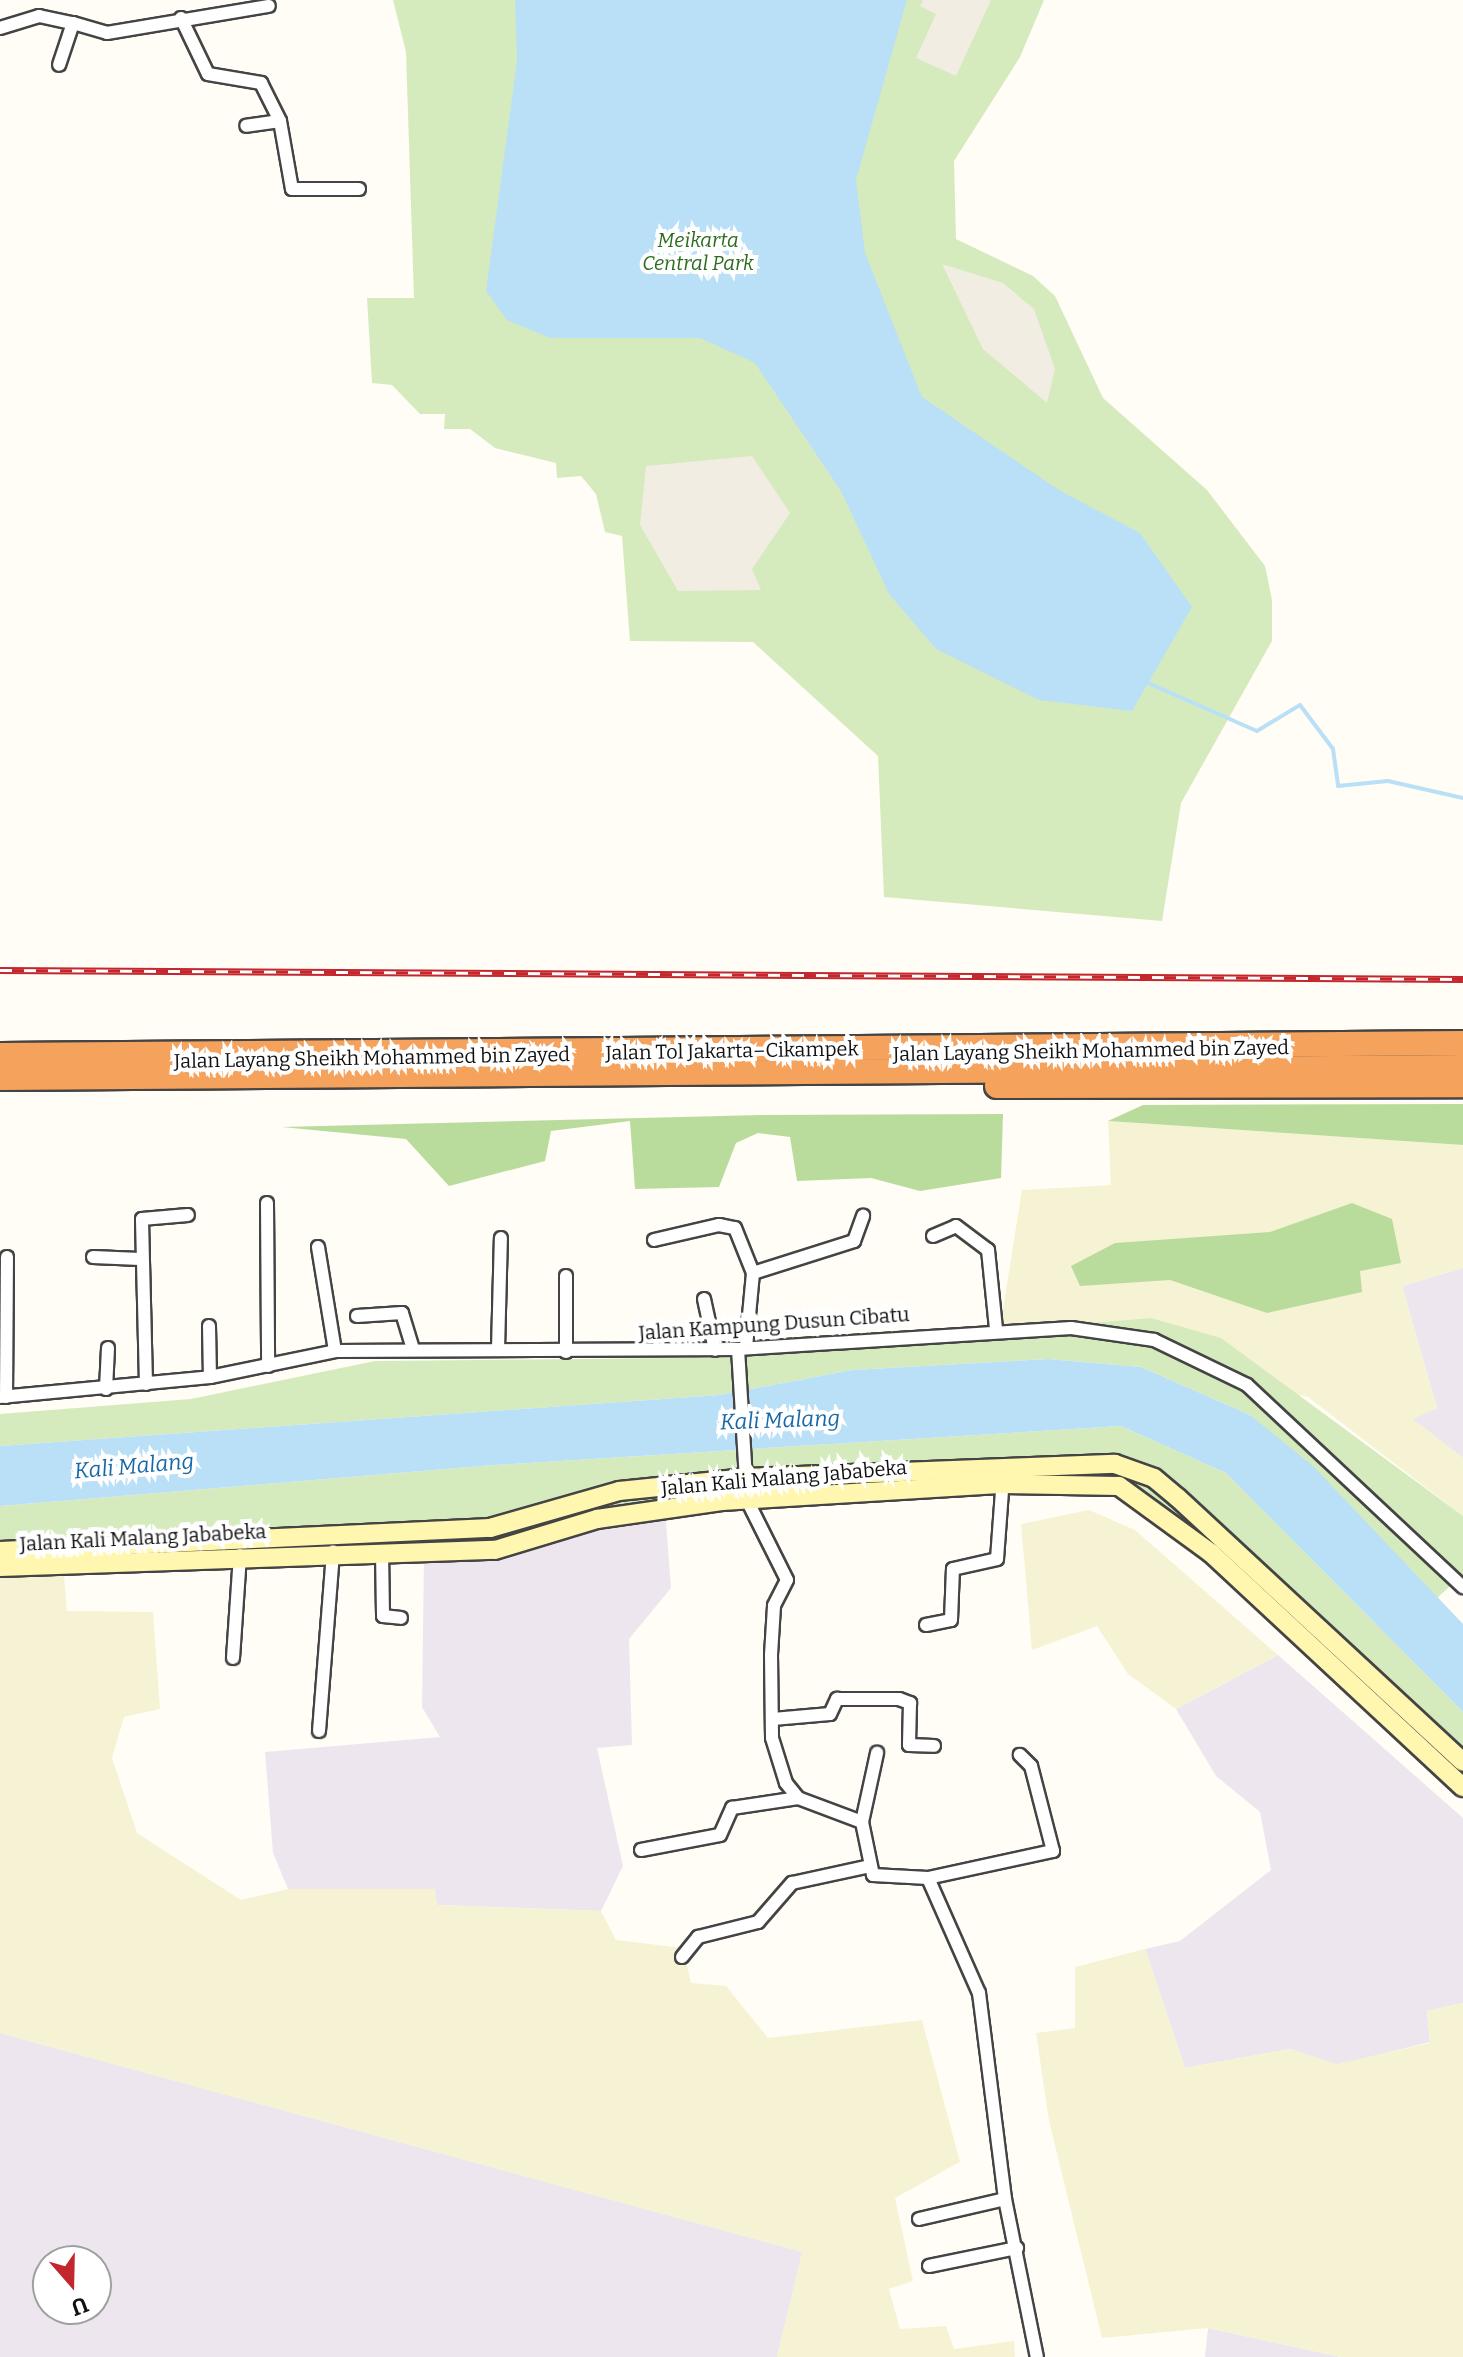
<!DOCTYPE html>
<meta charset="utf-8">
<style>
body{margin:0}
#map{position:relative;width:1463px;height:2357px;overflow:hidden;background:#fffdf5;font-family:Bitter,serif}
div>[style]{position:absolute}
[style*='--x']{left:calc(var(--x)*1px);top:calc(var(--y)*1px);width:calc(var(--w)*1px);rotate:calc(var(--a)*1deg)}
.industrial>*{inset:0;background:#eee6ef}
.farmland>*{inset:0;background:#f6f3d4}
.green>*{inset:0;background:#d5ebbd}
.forest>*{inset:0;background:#b9dc9c}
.plaza>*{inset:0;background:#f1ede2}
.water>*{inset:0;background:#b9e0f7}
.stream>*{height:4px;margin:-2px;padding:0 2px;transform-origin:2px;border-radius:2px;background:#b9e0f7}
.roads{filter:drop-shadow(2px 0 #444) drop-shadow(-2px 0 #444) drop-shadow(0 2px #444) drop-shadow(0 -2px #444)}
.minor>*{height:12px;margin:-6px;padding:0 6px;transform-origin:6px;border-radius:6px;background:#fff}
.secondary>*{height:18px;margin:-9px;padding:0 9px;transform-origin:9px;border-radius:9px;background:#fff6b0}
.motorway>*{height:24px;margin:-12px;padding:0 12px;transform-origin:12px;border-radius:12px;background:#f5a25d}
.rail>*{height:7px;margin-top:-3.5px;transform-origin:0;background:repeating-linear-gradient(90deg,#fff 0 12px,#c4262e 0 24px);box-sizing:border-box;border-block:2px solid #c4262e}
span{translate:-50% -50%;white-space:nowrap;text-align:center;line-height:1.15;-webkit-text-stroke:8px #fff;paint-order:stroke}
.park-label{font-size:20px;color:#2f6b1f;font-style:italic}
.street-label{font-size:20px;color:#111}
.water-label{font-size:22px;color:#1768a6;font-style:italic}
.north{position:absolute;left:32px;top:2245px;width:80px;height:80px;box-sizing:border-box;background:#fff;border:2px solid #a0a0a0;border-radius:50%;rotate:160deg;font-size:22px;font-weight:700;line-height:32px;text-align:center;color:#111}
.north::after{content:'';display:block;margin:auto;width:28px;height:36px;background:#c4262e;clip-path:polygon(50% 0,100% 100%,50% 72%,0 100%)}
</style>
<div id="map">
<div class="industrial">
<i style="clip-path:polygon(1463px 1268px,1463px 1458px,1412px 1419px,1437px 1408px,1402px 1286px)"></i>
<i style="clip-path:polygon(665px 1509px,671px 1588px,629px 1639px,632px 1745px,597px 1748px,623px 1866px,601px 1911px,437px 1905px,434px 1889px,288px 1889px,273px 1853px,265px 1752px,440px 1737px,422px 1707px,424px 1553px)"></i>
<i style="clip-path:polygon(1278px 1655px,1463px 1818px,1463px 2003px,1427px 2011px,1430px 2042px,1337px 2065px,1290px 2049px,1185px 2068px,1145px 1949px,1180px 1941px,1271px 1870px,1260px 1812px,1216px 1776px,1176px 1709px)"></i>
<i style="clip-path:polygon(evenodd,0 2033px,803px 2252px,777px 2357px,0 2357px,0 2033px,48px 2261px,96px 2261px,96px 2309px,48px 2309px,48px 2261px)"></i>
<i style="clip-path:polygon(1208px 2328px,1341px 2357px,1205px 2357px)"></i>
</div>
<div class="farmland">
<i style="clip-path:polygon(1108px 1121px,1463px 1145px,1463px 1268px,1402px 1286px,1437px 1408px,1413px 1419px,1463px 1458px,1463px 1516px,1308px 1397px,1000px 1328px,1022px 1190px,1111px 1185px)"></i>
<i style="clip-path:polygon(1089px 1510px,1135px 1530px,1278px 1655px,1176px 1709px,1128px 1674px,1097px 1626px,1032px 1650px,1021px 1524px)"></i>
<i style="clip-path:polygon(63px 1564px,67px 1611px,153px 1612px,160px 1709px,124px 1717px,112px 1758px,137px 1833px,241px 1900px,288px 1889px,435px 1889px,437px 1905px,601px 1911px,616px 1940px,683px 1948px,691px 1983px,726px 1986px,768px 2038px,922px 2020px,960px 2162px,895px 2198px,913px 2281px,889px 2289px,900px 2329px,946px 2326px,954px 2349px,1014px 2341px,1015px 2357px,777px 2357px,802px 2252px,0 2033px,0 1567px)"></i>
<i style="clip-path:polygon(1145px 1949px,1185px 2068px,1290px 2049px,1337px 2064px,1430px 2043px,1427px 2011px,1463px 2003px,1463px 2357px,1341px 2357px,1208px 2328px,1102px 2338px,1049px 2121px,1036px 2033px,1075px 2028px,1075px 1967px)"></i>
</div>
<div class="green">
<i style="clip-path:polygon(393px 0,1044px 0,1020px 57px,954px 161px,956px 239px,1033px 276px,1055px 296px,1103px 398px,1207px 490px,1265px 566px,1272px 600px,1272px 641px,1181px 803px,1162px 921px,884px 897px,878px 756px,753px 642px,630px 641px,622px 536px,605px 532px,596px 494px,581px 476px,557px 478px,556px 463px,495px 448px,470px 429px,444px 429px,445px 414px,420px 414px,392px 385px,372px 383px,367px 298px,414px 298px,406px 52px)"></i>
<i style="clip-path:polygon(1151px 1318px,1221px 1338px,1463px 1516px,1463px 1574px,1435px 1600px,1250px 1415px,1141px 1367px,1048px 1359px,852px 1370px,719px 1395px,0 1446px,0 1414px,191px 1399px,375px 1361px,683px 1358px)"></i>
<i style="clip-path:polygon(1121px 1426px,1226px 1473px,1463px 1712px,1463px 1787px,1141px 1495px,1093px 1483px,597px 1519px,495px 1550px,0 1567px,0 1506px,494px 1465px)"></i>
</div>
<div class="forest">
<i style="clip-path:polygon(1463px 1104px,1463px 1145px,1108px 1121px,1143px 1105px)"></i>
<i style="clip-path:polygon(1003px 1114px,1001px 1178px,920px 1191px,871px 1178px,797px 1181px,790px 1137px,758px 1133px,736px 1143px,719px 1187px,635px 1189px,630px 1121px,551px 1131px,545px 1161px,449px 1186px,406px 1139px,282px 1127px,762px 1115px)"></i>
<i style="clip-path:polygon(1352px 1203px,1392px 1219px,1401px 1263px,1360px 1271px,1362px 1292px,1267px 1313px,1170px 1280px,1080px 1286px,1071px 1266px,1115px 1243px,1270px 1232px)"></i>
</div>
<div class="plaza">
<i style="clip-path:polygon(923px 0,991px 0,956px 76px,916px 58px,936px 14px,920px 6px)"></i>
<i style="clip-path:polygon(942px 264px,1003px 283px,1034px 309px,1055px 369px,1047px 403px,983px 349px)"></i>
<i style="clip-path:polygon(752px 456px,790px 513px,752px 569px,761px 590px,678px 591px,640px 525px,646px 466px)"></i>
</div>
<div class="water">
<i style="clip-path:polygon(515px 0,907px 0,856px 180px,865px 253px,922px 397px,1059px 490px,1140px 533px,1192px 607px,1132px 711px,1039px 700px,936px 649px,889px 594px,841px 491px,755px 363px,700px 338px,550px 338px,507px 320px,486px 291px,517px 61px)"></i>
<i style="clip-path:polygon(1048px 1359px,1141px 1367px,1250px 1415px,1313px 1466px,1463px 1624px,1463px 1712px,1226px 1473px,1121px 1426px,494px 1465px,0 1506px,0 1446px,719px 1395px,852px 1370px)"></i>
</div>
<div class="stream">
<i style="--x:1148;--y:683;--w:119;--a:23.8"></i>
<i style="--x:1257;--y:731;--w:50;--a:-31.2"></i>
<i style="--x:1300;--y:705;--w:55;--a:53.1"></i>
<i style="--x:1333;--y:749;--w:37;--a:82"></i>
<i style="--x:1338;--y:786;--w:50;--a:-5.7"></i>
<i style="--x:1388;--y:781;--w:77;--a:12.8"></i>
</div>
<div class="roads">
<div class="minor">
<i style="--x:181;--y:18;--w:62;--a:64.3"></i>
<i style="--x:208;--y:74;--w:54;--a:9.6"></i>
<i style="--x:261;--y:83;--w:42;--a:63.4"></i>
<i style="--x:280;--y:121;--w:34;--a:172"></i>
<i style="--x:73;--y:23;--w:35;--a:16"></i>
<i style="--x:107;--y:33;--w:164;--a:-9.5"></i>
<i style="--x:0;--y:28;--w:41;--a:-17.1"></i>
<i style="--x:39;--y:16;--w:35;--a:12"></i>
<i style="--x:73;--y:23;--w:44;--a:108.4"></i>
<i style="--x:280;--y:121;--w:69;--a:80"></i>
<i style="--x:292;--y:189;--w:67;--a:0"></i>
<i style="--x:267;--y:1203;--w:163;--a:89.6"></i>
<i style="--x:933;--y:1236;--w:25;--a:-23"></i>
<i style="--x:956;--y:1226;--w:40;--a:37"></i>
<i style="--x:988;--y:1250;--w:79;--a:84.2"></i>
<i style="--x:654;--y:1240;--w:67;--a:-13"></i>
<i style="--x:719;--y:1225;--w:16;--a:11"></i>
<i style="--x:735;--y:1228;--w:48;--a:68.2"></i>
<i style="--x:753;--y:1273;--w:74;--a:95.4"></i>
<i style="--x:318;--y:1247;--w:105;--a:80.7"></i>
<i style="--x:93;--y:1257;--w:47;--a:2.4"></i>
<i style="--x:753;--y:1273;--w:106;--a:-17.6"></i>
<i style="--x:854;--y:1241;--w:27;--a:-70"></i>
<i style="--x:704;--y:1299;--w:52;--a:77.8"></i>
<i style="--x:357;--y:1316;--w:45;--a:-3.8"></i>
<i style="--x:402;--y:1313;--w:37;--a:73"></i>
<i style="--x:209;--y:1326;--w:51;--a:88.9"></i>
<i style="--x:498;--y:1349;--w:111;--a:-88.5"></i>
<i style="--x:738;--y:1349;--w:129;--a:86.5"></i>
<i style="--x:566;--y:1352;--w:76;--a:-90"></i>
<i style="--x:146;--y:1384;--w:165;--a:-91.4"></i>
<i style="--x:142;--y:1219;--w:46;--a:-5"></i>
<i style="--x:106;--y:1389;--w:41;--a:-87.2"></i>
<i style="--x:0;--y:1397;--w:211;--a:-5.4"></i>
<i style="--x:210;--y:1377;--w:128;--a:-11.7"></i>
<i style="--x:335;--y:1351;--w:403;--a:-0.3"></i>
<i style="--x:738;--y:1349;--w:334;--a:-3.6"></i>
<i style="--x:1071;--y:1328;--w:84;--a:8.2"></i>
<i style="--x:1154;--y:1340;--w:103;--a:25.8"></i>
<i style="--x:1247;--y:1385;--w:296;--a:43.1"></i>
<i style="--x:6;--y:1397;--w:140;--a:-89.6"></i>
<i style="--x:747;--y:1500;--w:89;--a:63.4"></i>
<i style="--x:787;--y:1580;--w:29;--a:117"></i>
<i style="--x:774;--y:1606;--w:49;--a:93.5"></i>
<i style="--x:771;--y:1655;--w:83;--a:89.3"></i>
<i style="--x:772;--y:1738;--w:47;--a:72.7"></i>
<i style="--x:786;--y:1783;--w:19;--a:51"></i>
<i style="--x:798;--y:1798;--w:68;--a:20.6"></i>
<i style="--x:862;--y:1822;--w:54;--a:78.3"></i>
<i style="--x:873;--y:1875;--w:55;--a:3.1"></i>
<i style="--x:928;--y:1878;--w:126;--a:66.1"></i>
<i style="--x:979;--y:1993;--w:208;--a:82.8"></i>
<i style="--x:1005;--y:2199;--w:161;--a:78.6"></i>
<i style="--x:382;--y:1551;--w:65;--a:89.1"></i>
<i style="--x:383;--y:1616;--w:18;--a:6"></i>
<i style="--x:926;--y:1625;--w:25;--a:-11"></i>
<i style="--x:951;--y:1620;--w:51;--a:-87.8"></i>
<i style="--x:953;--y:1569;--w:45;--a:-12.8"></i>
<i style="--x:997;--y:1559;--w:81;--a:-85.8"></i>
<i style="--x:233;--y:1658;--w:103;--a:-86.1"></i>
<i style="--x:773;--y:1719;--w:57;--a:-5"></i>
<i style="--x:830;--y:1714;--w:17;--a:-65"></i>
<i style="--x:837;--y:1699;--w:62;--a:0"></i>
<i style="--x:899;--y:1699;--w:12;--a:20"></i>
<i style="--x:910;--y:1703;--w:42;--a:91.4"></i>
<i style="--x:909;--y:1745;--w:25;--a:2"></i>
<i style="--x:319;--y:1731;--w:180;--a:-85.5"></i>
<i style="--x:862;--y:1822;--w:71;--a:-77.7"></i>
<i style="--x:641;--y:1850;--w:80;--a:-10.8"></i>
<i style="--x:720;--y:1835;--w:30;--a:-66"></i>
<i style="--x:732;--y:1808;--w:67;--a:-8.6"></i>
<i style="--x:928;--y:1878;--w:128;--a:-12.2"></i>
<i style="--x:1053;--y:1851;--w:88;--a:-104.5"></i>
<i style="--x:1031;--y:1766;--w:16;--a:-135"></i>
<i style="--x:682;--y:1957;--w:26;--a:-51"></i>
<i style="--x:698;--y:1937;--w:62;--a:-14"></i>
<i style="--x:758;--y:1922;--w:52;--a:-48.9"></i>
<i style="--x:792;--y:1883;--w:76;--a:-12.2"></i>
<i style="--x:919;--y:2219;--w:88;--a:-13.1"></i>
<i style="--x:929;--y:2266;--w:90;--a:-11.6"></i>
</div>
<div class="secondary">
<i style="--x:0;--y:1551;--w:491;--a:-2.7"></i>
<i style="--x:490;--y:1528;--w:134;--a:-16"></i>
<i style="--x:619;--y:1491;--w:128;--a:-5.8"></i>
<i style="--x:746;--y:1478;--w:369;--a:-2.2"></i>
<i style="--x:1115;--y:1464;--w:41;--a:19.7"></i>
<i style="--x:1154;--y:1478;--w:31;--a:40"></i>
<i style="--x:1178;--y:1498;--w:388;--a:42.8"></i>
<i style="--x:0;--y:1567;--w:495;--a:-2"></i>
<i style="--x:495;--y:1550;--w:107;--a:-16.9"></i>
<i style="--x:597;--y:1519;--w:126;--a:-8.2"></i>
<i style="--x:722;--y:1501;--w:282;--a:-3.5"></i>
<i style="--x:1003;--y:1484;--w:116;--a:1"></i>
<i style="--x:1119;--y:1486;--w:114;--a:36.1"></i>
<i style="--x:1211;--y:1553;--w:344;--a:42.9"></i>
</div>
<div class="motorway">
<i style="--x:0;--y:1055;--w:1463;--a:-0.47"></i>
<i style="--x:0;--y:1078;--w:1463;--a:-0.43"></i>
<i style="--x:997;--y:1086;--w:466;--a:-0.1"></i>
</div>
</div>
<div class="rail">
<i style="--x:0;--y:970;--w:1463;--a:0.35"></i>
</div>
<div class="park-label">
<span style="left:698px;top:252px">Meikarta<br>Central Park</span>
</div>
<div class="street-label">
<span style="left:732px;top:1051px;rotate:-1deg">Jalan Tol Jakarta–Cikampek</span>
<span style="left:1091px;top:1051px;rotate:-1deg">Jalan Layang Sheikh Mohammed bin Zayed</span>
<span style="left:372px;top:1058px;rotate:-1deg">Jalan Layang Sheikh Mohammed bin Zayed</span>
<span style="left:774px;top:1324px;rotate:-4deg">Jalan Kampung Dusun Cibatu</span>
<span style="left:784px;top:1478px;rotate:-5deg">Jalan Kali Malang Jababeka</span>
<span style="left:143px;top:1538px;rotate:-3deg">Jalan Kali Malang Jababeka</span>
</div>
<div class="water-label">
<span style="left:780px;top:1420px;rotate:-2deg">Kali Malang</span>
<span style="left:134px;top:1466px;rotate:-5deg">Kali Malang</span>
</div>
<div class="north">U</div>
</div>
